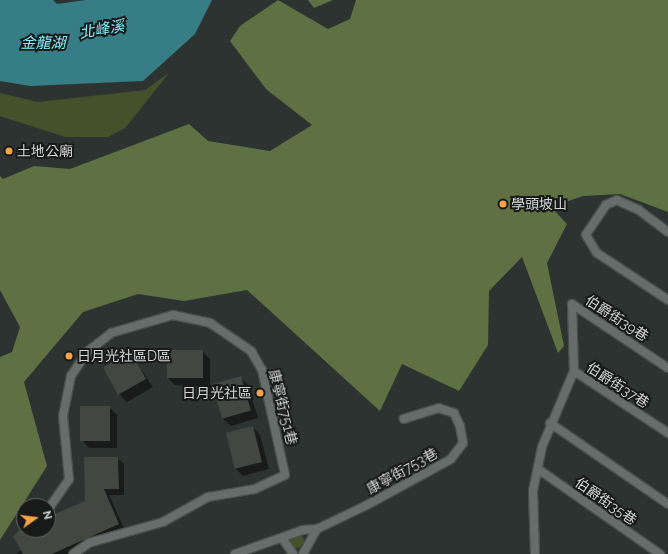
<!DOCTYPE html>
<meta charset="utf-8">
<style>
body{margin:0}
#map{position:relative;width:668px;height:554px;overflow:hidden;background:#2d3331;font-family:Raleway,"Noto Sans TC",sans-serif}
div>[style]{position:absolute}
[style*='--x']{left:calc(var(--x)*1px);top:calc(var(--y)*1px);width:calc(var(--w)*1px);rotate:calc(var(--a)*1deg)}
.green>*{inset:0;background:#43522a}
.round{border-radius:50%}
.forest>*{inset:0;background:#5f7142}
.water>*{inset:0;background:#367d86}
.shadow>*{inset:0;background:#0007}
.building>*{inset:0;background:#424742;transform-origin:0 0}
.roads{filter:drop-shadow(1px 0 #4a4f4d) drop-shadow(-1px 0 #4a4f4d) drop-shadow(0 1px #4a4f4d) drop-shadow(0 -1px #4a4f4d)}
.street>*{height:8px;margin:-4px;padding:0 4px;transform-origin:4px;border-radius:4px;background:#666d6a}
.dots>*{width:11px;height:11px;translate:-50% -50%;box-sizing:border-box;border:2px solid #181a19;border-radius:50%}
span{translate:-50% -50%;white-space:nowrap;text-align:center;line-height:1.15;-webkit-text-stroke:4px #181a19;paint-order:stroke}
.poi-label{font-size:14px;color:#d2d6d4}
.left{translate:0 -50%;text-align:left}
.right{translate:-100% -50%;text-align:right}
.street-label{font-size:14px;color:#d2d6d4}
.water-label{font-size:15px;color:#83f0fe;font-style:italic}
.north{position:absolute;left:16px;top:498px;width:40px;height:40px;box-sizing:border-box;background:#181a19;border:1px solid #626564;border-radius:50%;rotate:76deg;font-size:11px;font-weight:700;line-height:16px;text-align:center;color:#d2d6d4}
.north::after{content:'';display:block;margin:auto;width:14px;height:18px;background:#f5a346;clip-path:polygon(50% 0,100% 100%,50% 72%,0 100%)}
</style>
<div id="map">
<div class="green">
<i style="clip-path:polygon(169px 73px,125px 128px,108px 137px,65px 137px,0 116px,0 93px,38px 102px,145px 90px)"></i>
<i class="round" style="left:290px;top:534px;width:14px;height:14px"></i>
</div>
<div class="forest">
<i style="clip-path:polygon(278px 0,328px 29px,350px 19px,356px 0,668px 0,668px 212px,620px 194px,583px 196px,551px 207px,567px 224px,547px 263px,564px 346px,558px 353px,522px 257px,489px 291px,488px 345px,459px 391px,402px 364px,380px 411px,247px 290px,184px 301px,138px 294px,83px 312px,24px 382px,47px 466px,0 540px,0 357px,12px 352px,20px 327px,0 290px,0 176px,3px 179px,34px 166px,70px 169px,189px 124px,208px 141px,270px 151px,312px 125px,266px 89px,230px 41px,240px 26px)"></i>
<i style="clip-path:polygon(308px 0,333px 0,314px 8px)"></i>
</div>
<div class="water">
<i style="clip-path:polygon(0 0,53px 0,57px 4px,86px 0,212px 0,195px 34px,143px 81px,30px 86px,0 81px)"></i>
</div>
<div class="shadow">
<i style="clip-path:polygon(202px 351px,210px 359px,210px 386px,175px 385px,168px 378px)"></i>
<i style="clip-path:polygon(130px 353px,153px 387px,127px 402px,119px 394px)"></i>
<i style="clip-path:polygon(240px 377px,248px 385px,258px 418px,231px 426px,223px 419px)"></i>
<i style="clip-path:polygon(109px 407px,117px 415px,117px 448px,89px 448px,82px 440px)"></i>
<i style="clip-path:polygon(253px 427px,260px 435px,269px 469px,243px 476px,235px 468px)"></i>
<i style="clip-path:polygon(117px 458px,124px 464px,124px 495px,109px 495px,125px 530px,72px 554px,16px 554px,22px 550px,14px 537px,24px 528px,48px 530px,48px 519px,86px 501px)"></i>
</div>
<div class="building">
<i style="left:167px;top:350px;width:36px;height:28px"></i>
<i style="left:131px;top:352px;width:31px;height:32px;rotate:61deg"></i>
<i style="left:241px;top:376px;width:36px;height:30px;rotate:74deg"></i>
<i style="left:80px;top:406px;width:30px;height:35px"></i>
<i style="left:253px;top:426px;width:37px;height:28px;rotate:76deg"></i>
<i style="clip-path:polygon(84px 457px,118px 457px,119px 489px,104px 489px,119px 524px,52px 554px,23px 554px,13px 536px,20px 530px,48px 530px,48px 517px,85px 501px)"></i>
</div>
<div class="roads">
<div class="street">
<i style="--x:668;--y:232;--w:36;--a:-143"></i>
<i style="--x:639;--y:210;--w:24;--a:-156"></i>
<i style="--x:617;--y:200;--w:12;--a:156"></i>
<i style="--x:606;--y:205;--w:36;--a:124"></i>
<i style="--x:586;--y:235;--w:21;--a:59"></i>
<i style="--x:597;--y:253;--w:85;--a:33.5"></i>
<i style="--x:572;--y:304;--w:115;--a:33.7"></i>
<i style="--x:574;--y:371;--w:113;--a:33.4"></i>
<i style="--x:550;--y:423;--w:143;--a:34.5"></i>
<i style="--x:538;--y:469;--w:149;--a:34.9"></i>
<i style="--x:49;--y:508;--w:35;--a:-55"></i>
<i style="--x:69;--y:479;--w:63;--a:-95.4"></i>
<i style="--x:63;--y:416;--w:41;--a:-78.7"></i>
<i style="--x:71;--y:376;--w:29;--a:-56"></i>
<i style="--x:87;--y:352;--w:31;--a:-38"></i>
<i style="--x:111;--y:333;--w:65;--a:-16.2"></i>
<i style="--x:173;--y:315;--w:38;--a:12"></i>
<i style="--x:210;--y:323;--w:50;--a:34.3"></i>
<i style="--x:251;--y:351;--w:22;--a:60"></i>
<i style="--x:262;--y:370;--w:107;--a:77.6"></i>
<i style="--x:285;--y:475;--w:33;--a:155"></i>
<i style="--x:255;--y:489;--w:48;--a:170.3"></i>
<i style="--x:208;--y:497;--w:51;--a:150.9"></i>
<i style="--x:163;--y:522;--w:77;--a:164.2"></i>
<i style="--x:89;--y:543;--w:19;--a:145"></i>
<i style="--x:282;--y:538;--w:19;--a:55"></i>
<i style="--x:235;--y:554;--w:72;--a:-19.4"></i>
<i style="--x:303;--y:530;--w:14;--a:-4"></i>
<i style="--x:317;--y:529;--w:55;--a:-25.6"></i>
<i style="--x:367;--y:505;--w:96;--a:-28.7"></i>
<i style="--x:451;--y:459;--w:20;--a:-53"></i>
<i style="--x:463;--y:443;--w:17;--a:-100"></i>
<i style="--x:460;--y:426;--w:14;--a:-115"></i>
<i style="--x:454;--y:413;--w:16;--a:-162"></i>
<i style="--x:439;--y:408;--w:37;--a:163"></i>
<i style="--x:303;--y:554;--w:29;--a:-61"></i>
<i style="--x:535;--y:554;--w:63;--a:-91.8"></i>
<i style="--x:533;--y:491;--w:45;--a:-78.4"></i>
<i style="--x:542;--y:447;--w:82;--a:-67.2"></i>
<i style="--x:574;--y:371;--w:67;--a:-91.7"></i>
</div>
</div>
<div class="dots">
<i style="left:9px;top:151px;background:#f5a346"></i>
<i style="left:503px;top:204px;background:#f5a346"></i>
<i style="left:69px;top:356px;background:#f5a346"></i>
<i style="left:260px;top:393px;background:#f5a346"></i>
</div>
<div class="poi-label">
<span class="left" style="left:17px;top:151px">土地公廟</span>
<span class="left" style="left:511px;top:204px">學頭坡山</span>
<span class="left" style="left:77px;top:356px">日月光社區D區</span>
<span class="right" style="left:252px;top:393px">日月光社區</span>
</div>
<div class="street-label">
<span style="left:617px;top:318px;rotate:33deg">伯爵街39巷</span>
<span style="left:618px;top:385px;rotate:33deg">伯爵街37巷</span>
<span style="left:283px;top:407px;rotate:76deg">康寧街751巷</span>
<span style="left:402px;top:471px;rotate:-29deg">康寧街753巷</span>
<span style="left:606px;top:501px;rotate:35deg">伯爵街35巷</span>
</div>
<div class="water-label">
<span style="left:102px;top:30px;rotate:-10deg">北峰溪</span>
<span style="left:43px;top:44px">金龍湖</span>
</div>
<div class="north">N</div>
</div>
